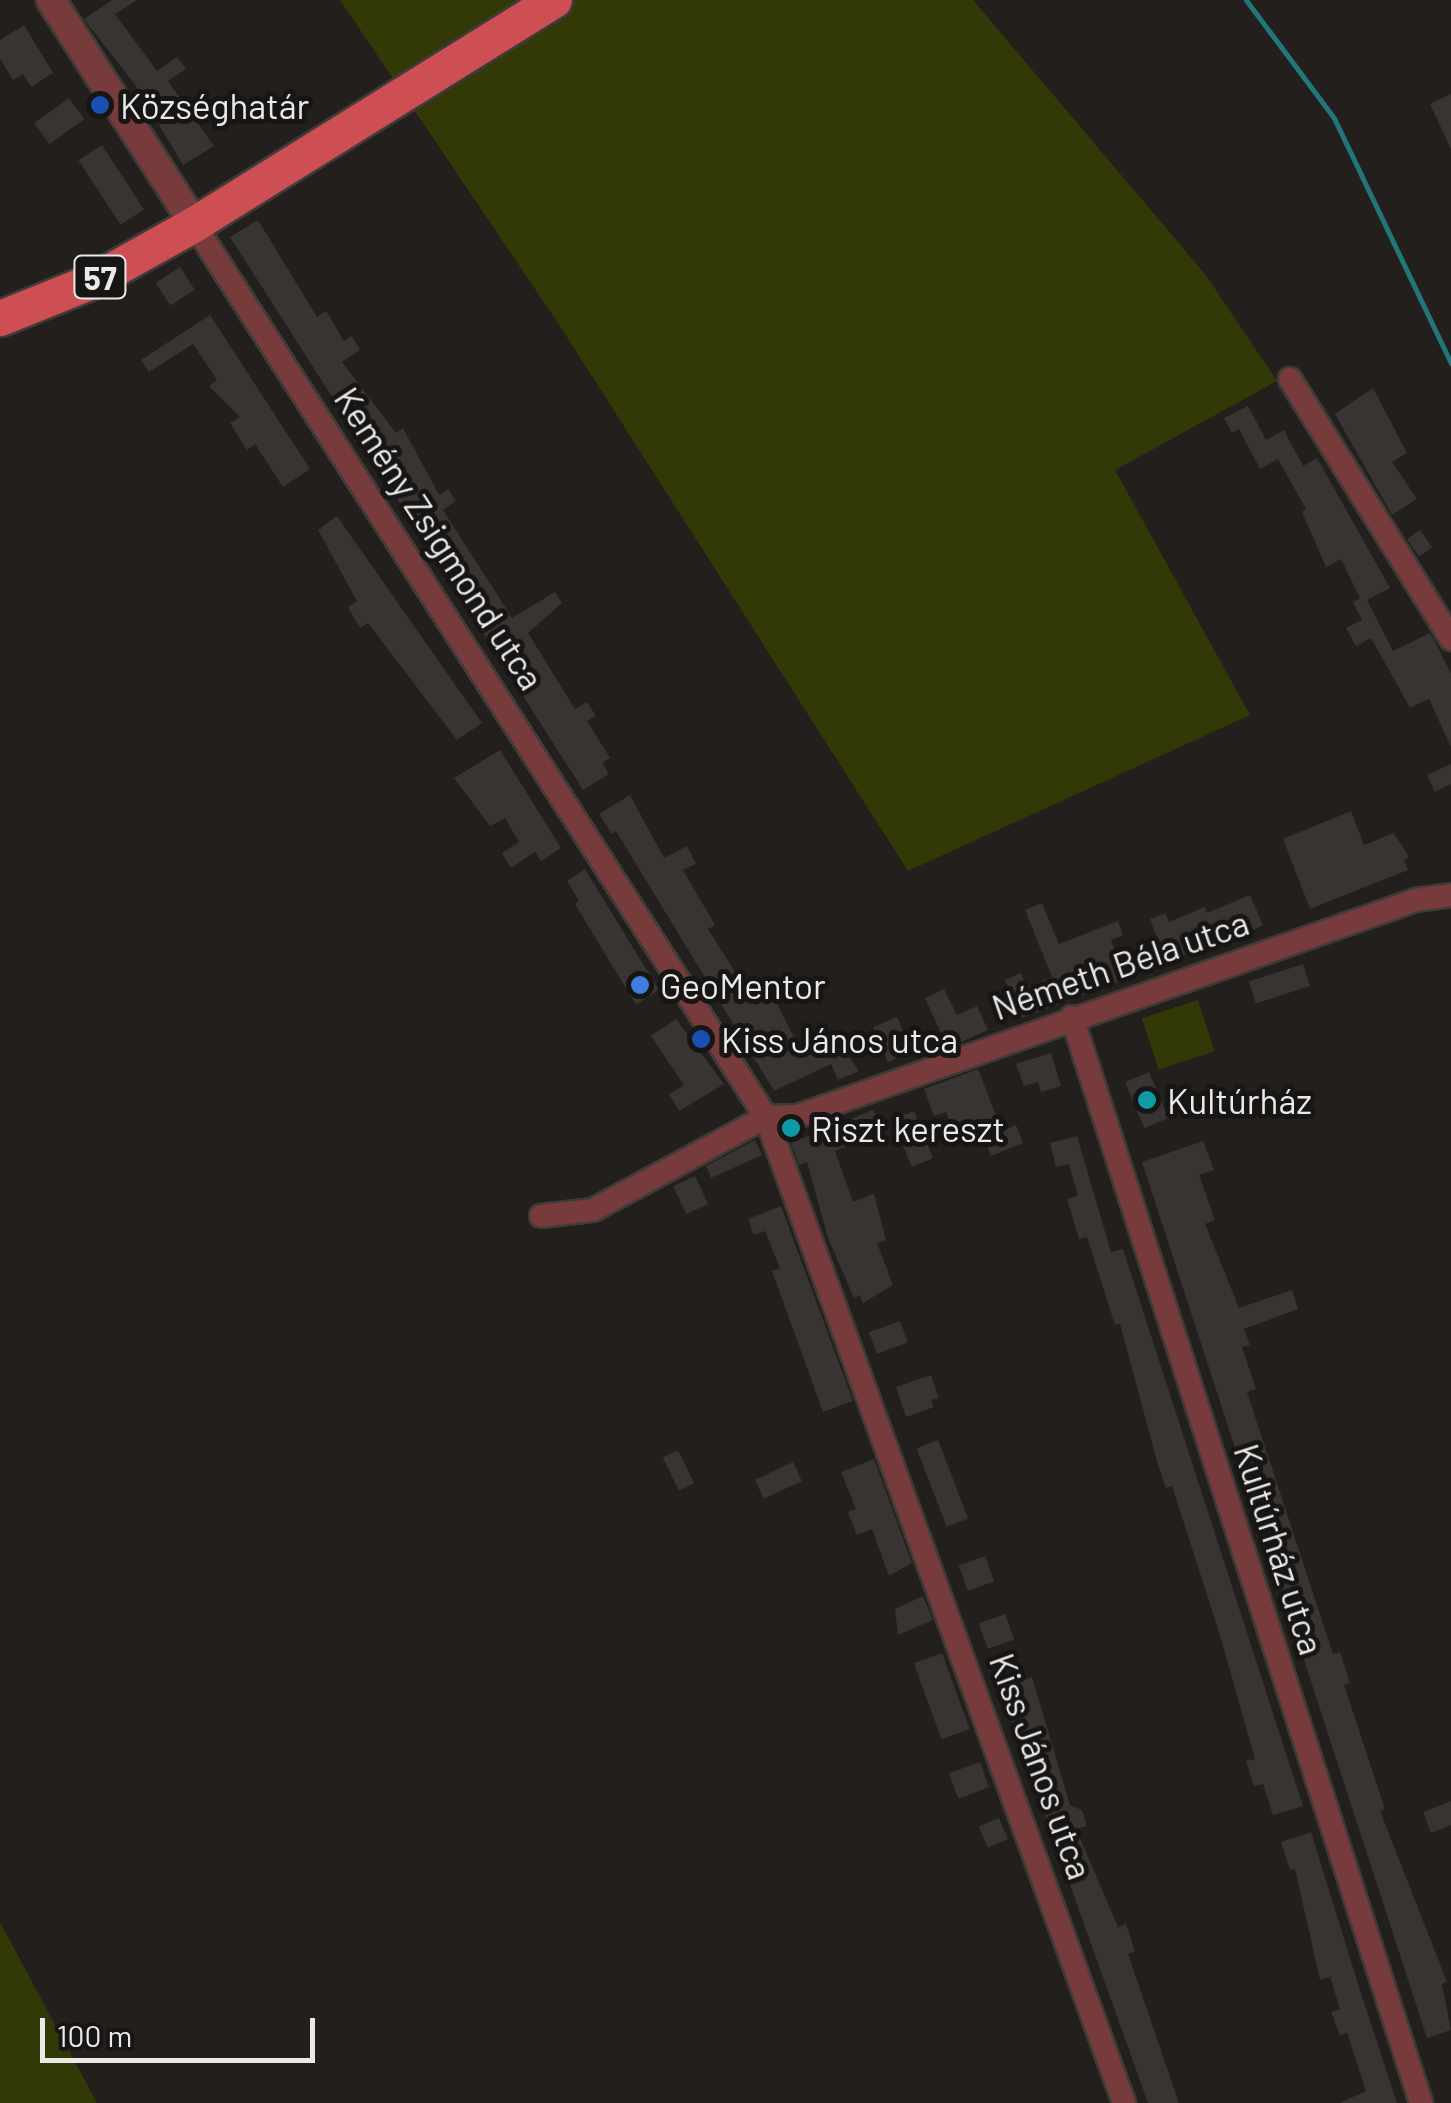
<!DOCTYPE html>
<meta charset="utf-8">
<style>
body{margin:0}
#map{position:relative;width:1451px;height:2103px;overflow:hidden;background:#221f1d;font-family:Barlow,sans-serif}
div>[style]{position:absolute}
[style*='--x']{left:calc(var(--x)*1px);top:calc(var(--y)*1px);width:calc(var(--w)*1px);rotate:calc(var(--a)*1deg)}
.green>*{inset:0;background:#333906;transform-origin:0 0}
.stream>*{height:5px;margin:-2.5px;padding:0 2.5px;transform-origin:2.5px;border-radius:2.5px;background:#227677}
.building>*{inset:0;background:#373432;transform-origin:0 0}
.roads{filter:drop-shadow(2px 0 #3e3b39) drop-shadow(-2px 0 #3e3b39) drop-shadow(0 2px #3e3b39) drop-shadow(0 -2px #3e3b39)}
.minor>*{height:22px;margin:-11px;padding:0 11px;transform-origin:11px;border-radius:11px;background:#773b3b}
.tertiary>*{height:28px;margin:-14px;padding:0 14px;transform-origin:14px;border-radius:14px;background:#773b3b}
.primary>*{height:35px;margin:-17.5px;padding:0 17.5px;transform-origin:17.5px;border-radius:17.5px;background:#cd4f53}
.dots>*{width:28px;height:28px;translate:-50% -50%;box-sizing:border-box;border:5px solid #181614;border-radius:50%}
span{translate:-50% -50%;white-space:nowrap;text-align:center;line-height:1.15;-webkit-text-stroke:10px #181614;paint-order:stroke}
.shield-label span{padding:2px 8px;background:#181614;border:2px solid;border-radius:8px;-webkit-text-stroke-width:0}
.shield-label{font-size:32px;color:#eceae8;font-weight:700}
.poi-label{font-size:35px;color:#eceae8}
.left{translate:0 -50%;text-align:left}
.street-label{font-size:35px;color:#eceae8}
.scale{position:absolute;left:40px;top:2018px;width:275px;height:45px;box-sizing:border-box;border:5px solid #eceae8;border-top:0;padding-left:12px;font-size:30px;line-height:35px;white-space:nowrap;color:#eceae8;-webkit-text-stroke:8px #181614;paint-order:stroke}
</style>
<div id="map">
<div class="green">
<i style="clip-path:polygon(340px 0,973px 0,1205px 274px,1277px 381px,1115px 470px,1250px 715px,908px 871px,558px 323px)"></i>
<i style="left:1198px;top:1000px;width:54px;height:59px;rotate:72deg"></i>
<i style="clip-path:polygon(0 1922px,97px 2103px,0 2103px)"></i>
</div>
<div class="stream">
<i style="--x:1246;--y:0;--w:147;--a:53.3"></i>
<i style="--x:1334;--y:118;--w:272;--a:64.5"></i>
</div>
<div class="building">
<i style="clip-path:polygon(112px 0,137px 0,115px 14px,157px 71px,177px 57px,186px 69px,168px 81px,214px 146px,183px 165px,136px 86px,84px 19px)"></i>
<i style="clip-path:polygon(24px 25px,53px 73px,31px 87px,23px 74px,13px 80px,0 59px,0 40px)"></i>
<i style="clip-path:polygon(1451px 94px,1451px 149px,1430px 104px)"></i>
<i style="left:69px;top:98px;width:26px;height:43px;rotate:54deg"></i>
<i style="left:102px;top:145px;width:77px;height:28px;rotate:57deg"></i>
<i style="clip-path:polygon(258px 220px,317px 317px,326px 311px,344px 341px,352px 336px,360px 350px,342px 362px,396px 433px,403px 428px,439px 495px,448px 489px,456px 501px,443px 510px,512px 618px,555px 592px,562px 603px,528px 633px,575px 709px,587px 702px,596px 716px,587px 721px,610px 758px,602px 763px,609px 774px,583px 790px,230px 237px)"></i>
<i style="left:180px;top:267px;width:27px;height:29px;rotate:57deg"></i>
<i style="clip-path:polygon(210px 315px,310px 469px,283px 487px,255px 444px,247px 450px,230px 423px,240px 417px,209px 386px,217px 380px,193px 344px,149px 372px,141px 360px)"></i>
<i style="clip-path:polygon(1373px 388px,1407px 453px,1392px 462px,1417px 499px,1392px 515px,1335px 414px)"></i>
<i style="clip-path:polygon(1248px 406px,1266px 440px,1284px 430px,1303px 466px,1317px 458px,1390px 588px,1367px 600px,1393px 651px,1430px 633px,1436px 643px,1451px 674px,1451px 747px,1429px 699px,1410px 708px,1371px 638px,1356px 646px,1346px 628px,1362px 620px,1353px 602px,1360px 598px,1341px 559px,1326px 567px,1302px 512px,1306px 509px,1278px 459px,1260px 469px,1239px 429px,1232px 433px,1224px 418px)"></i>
<i style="clip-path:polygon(337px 516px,482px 723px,457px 740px,368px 623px,360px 628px,348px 607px,357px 601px,318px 530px)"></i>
<i style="left:1420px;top:530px;width:21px;height:16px;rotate:55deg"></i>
<i style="clip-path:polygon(500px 750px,561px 848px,541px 861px,535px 852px,511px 868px,502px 853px,519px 842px,505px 818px,490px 826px,454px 778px)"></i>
<i style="clip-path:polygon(1451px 764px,1451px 784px,1435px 792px,1427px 775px)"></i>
<i style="clip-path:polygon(630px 795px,664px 858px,687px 846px,696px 864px,683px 870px,715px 925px,708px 929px,756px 1005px,773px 996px,804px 1057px,839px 1042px,859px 1071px,838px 1080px,831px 1064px,774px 1091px,616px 831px,612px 834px,599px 814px)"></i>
<i style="clip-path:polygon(1351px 811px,1364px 845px,1394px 833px,1409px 857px,1404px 860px,1408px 870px,1310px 909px,1283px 839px)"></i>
<i style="clip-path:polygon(585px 869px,659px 990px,636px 1005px,575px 904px,579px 901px,567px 881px)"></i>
<i style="clip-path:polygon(1250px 895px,1263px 925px,1204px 953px,1201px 948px,1166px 962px,1150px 919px,1166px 913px,1169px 922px,1205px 907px,1207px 913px)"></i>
<i style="clip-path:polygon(1042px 903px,1059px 944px,1118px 921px,1123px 935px,1111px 940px,1126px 979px,1022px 1018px,1005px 980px,1021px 973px,1027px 987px,1052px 977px,1025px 910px)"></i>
<i style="left:1303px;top:964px;width:23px;height:57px;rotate:72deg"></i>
<i style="clip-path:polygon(944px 989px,957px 1015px,977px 1006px,988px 1030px,948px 1048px,925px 998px)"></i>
<i style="left:897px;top:1017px;width:38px;height:26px;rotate:67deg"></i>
<i style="clip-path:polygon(676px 1019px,724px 1084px,679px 1111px,669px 1094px,684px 1085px,651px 1036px)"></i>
<i style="clip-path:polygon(1051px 1053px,1061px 1086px,1041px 1092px,1038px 1082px,1024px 1086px,1016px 1064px)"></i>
<i style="clip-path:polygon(978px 1069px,1002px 1131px,1016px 1125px,1023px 1143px,991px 1156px,979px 1126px,955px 1135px,946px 1112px,934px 1116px,924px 1089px)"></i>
<i style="left:1149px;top:1072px;width:50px;height:26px;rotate:67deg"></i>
<i style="clip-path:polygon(873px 1110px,882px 1132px,835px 1151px,853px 1202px,874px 1194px,886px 1240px,877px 1243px,893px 1285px,863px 1303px,860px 1295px,854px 1298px,828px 1238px,807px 1162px,799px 1165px,791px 1143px)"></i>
<i style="left:914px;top:1111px;width:51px;height:23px;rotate:68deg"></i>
<i style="clip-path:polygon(1077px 1136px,1111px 1252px,1123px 1249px,1303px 1806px,1273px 1815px,1263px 1784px,1254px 1786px,1246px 1761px,1255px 1759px,1219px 1632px,1172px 1486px,1166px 1488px,1158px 1465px,1120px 1324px,1115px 1325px,1087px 1237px,1079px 1239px,1067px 1199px,1078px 1196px,1069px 1164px,1056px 1167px,1050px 1143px)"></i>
<i style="clip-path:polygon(755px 1140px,762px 1155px,711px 1178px,706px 1166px)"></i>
<i style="clip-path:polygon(1203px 1141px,1214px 1170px,1199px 1175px,1215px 1220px,1205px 1224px,1239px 1308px,1292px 1290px,1298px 1309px,1244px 1329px,1250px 1345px,1242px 1347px,1256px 1389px,1247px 1392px,1333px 1654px,1340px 1652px,1350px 1683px,1344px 1685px,1385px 1809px,1380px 1811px,1447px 1982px,1442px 1984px,1451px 2030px,1427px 2038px,1142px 1162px)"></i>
<i style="left:695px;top:1176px;width:31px;height:24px;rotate:65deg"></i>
<i style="clip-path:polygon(781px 1206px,853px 1401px,823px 1412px,772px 1271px,780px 1268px,765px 1231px,754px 1235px,748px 1219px)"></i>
<i style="left:900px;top:1321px;width:23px;height:33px;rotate:70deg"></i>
<i style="clip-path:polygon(931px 1375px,939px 1398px,931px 1400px,934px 1407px,906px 1417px,896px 1387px)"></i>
<i style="left:938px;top:1440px;width:84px;height:23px;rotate:69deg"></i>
<i style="left:678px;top:1450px;width:37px;height:17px;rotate:64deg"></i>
<i style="clip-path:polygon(874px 1459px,912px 1563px,889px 1576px,872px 1529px,857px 1535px,848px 1512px,856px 1509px,841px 1472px)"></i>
<i style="left:793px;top:1462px;width:21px;height:42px;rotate:65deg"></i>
<i style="left:985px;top:1556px;width:27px;height:28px;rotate:70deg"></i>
<i style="clip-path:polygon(923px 1596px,933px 1620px,898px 1635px,895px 1609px)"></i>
<i style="left:1005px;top:1614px;width:27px;height:28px;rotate:70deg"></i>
<i style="left:942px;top:1653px;width:81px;height:30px;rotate:70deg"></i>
<i style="clip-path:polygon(1032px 1677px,1070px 1805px,1082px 1810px,1087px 1826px,1076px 1829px,1118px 1927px,1126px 1924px,1135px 1951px,1128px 1954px,1179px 2103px,1148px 2103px,1015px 1731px,1002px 1688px)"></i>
<i style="left:980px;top:1762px;width:27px;height:33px;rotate:70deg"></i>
<i style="clip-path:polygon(1451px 1801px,1451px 1825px,1431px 1833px,1423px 1812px)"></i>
<i style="left:999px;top:1818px;width:23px;height:22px;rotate:67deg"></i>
<i style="clip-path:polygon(1311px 1832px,1358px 1984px,1397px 2103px,1340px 2103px,1366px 2091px,1347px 2033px,1340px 2035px,1331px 2012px,1340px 2009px,1330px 1977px,1320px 1980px,1295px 1869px,1290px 1870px,1281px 1842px)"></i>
</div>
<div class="roads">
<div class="minor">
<i style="--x:194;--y:224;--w:1060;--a:57.36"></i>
<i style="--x:766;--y:1117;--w:1049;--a:70.04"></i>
<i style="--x:1290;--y:379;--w:306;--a:58.2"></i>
<i style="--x:1072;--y:1017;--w:1141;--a:72.18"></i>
<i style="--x:541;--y:1216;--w:52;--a:-6.6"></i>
<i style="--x:593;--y:1210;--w:196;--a:-28.3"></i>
<i style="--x:766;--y:1117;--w:32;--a:-2"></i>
<i style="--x:798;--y:1116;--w:655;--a:-19.27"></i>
<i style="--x:1416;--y:900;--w:35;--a:-8"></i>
</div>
<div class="tertiary">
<i style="--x:51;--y:0;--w:266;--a:57.4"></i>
</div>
<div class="primary">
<i style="--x:0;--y:318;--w:101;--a:-22"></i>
<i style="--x:94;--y:280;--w:115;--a:-29.2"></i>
<i style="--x:194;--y:224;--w:424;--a:-31.9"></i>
</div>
</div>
<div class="dots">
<i style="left:100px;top:105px;background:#1a4fb4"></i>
<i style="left:640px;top:985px;background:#3f7fe0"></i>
<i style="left:701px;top:1039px;background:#1a4fb4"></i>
<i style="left:1147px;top:1100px;background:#0f9aa8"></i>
<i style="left:791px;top:1128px;background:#0f9aa8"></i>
</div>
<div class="shield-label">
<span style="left:100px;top:277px">57</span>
</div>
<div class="poi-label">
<span class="left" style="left:120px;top:105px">Községhatár</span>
<span class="left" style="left:660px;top:985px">GeoMentor</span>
<span class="left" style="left:721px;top:1039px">Kiss János utca</span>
<span class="left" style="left:1167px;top:1100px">Kultúrház</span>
<span class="left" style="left:811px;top:1128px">Riszt kereszt</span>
</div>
<div class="street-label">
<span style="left:440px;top:538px;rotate:57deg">Kemény Zsigmond utca</span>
<span style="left:1120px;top:964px;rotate:-19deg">Németh Béla utca</span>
<span style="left:1280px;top:1549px;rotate:72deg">Kultúrház utca</span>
<span style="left:1042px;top:1766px;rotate:70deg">Kiss János utca</span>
</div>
<div class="scale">100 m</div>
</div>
